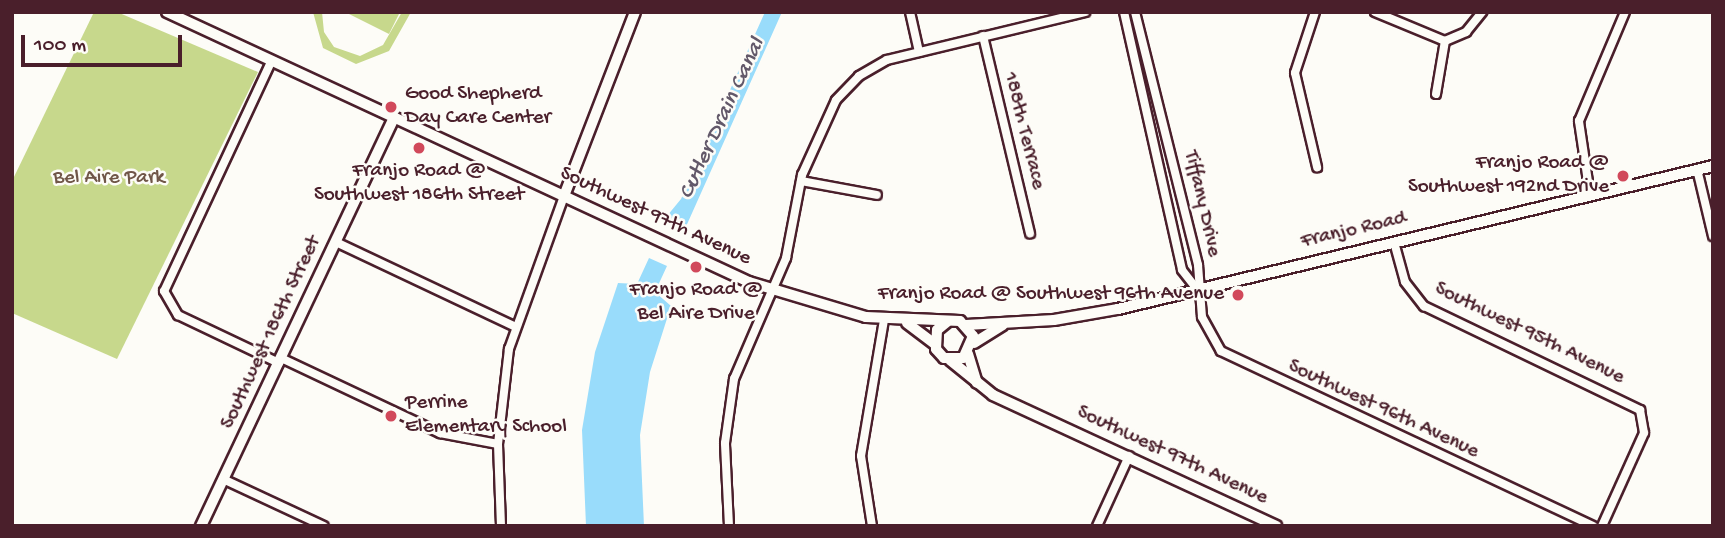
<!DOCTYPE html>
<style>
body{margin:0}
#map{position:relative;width:1725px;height:538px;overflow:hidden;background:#fdfcf7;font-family:"Gochi Hand",sans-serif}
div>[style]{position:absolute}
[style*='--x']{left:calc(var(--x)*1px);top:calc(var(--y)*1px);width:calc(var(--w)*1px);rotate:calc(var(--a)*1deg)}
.green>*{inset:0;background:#c7d88c}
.water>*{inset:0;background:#99dcfb}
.roads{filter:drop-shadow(2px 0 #4a1f2b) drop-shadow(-2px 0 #4a1f2b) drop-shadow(0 2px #4a1f2b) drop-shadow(0 -2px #4a1f2b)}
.minor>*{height:8px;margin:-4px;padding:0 4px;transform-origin:4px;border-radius:4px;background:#fdfcf7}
.tertiary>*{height:10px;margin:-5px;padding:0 5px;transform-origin:5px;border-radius:5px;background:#fdfcf7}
.dots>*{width:19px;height:19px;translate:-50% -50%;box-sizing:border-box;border:4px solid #fdfcf7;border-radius:50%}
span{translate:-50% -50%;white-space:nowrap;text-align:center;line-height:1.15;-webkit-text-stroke:5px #fdfcf7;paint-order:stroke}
.poi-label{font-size:21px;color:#4a1f2b}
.left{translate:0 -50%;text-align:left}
.right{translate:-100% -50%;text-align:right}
.street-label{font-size:21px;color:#4a1f2b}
.park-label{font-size:21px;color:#705648}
.water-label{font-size:23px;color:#625869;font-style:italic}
.frame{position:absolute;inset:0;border:14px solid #4a1f2b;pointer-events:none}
.scale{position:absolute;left:21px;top:35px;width:161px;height:32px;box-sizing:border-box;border:4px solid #4a1f2b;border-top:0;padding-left:9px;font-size:21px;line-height:24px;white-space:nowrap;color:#4a1f2b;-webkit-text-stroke:5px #fdfcf7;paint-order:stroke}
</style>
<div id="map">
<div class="green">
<i style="clip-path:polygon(94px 12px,117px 12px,258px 72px,117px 359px,12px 313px,12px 181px)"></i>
<i style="clip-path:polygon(313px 12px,322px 12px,324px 32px,334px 47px,360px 56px,383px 45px,402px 12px,411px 12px,389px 51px,356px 64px,323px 48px)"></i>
<i style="clip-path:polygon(345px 12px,400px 12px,389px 34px)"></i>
</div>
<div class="water">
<i style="clip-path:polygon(765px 12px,782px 12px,684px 231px,667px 222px,667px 216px,681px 199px)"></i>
<i style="clip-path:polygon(649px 258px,667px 266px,655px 292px,671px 306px,650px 372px,640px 435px,644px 526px,586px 526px,582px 430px,595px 352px,618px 283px,637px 284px)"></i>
</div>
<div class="roads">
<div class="minor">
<i style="--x:910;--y:12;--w:41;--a:77.3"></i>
<i style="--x:1124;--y:12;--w:264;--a:77.3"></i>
<i style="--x:1182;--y:270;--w:24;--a:52"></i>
<i style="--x:1135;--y:12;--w:261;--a:76"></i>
<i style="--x:1198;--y:265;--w:52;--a:85.6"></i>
<i style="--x:1202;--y:317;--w:39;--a:61"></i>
<i style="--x:1221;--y:351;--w:411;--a:25.2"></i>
<i style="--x:1315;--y:12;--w:64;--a:108.2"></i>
<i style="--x:1295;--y:73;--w:97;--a:76.8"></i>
<i style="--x:1375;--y:12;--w:76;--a:22.5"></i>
<i style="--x:1445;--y:41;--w:23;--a:-23"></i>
<i style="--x:1466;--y:32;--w:26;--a:-51"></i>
<i style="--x:983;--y:36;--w:203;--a:76.6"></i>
<i style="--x:271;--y:62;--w:253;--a:115"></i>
<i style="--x:164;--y:291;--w:28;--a:60"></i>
<i style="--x:178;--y:315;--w:112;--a:25.4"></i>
<i style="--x:1436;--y:94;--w:54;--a:-80.4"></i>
<i style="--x:1697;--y:169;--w:69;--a:76.6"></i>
<i style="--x:801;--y:181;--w:77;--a:10.4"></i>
<i style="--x:1590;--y:195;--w:75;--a:-98.5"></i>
<i style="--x:1579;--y:121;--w:118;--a:-67.1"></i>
<i style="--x:336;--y:242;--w:197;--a:25.3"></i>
<i style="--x:1394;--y:242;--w:41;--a:74.6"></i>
<i style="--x:1405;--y:282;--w:31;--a:52"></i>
<i style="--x:1424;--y:306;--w:240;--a:25.7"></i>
<i style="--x:1640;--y:410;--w:23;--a:80"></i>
<i style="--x:1644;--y:433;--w:102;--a:114.3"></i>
<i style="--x:281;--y:358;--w:176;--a:25.3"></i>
<i style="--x:440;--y:433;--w:59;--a:10.7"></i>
<i style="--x:223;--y:479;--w:111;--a:25"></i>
<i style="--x:501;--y:526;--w:82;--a:-92.1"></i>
<i style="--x:498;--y:444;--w:96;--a:-83.4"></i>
<i style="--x:509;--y:349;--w:163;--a:-70.2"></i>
<i style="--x:729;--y:526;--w:83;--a:-92.8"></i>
<i style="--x:725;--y:443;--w:65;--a:-82"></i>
<i style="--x:734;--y:379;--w:132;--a:-66.7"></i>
<i style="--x:786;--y:258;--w:85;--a:-79.1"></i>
<i style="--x:802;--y:175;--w:82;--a:-65.6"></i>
<i style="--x:836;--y:100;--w:33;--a:-46"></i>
<i style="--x:859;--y:76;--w:32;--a:-30"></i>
<i style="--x:887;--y:60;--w:204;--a:-13.6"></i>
<i style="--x:872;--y:526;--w:71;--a:-98.9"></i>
<i style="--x:861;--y:456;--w:138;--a:-80.4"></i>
<i style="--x:1097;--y:526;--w:77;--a:-65.4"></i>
</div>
<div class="tertiary">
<i style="--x:167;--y:12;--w:642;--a:24.89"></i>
<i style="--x:749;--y:282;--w:122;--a:16.7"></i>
<i style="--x:866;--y:317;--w:94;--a:2.4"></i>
<i style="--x:960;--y:321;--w:20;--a:49"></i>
<i style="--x:973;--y:336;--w:24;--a:114"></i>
<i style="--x:963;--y:358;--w:19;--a:180"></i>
<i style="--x:944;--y:358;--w:12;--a:-132"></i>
<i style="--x:936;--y:349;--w:19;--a:-87"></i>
<i style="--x:937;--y:330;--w:13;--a:-39"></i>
<i style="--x:564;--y:196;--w:197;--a:-68.9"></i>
<i style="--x:907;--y:323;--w:34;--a:37"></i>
<i style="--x:966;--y:325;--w:88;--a:-3.3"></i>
<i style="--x:1054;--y:320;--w:65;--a:-9.8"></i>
<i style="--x:1118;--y:309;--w:612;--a:-13.51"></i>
<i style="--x:974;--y:343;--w:34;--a:-32"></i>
<i style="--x:968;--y:354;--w:30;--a:73"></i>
<i style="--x:950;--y:360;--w:55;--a:39.1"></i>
<i style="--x:993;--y:395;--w:312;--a:24.8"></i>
<i style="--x:201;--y:526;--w:451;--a:-64.7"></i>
</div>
</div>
<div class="dots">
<i style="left:391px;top:107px;background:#d1495b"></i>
<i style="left:419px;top:148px;background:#d1495b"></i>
<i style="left:1623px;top:176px;background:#d1495b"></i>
<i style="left:696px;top:267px;background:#d1495b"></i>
<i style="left:1238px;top:295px;background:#d1495b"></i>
<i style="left:391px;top:416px;background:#d1495b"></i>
</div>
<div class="poi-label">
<span class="left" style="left:405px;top:107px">Good Shepherd<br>Day Care Center</span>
<span class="right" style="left:1609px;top:176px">Franjo Road @<br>Southwest 192nd Drive</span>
<span style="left:419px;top:184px">Franjo Road @<br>Southwest 186th Street</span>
<span style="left:696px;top:303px">Franjo Road @<br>Bel Aire Drive</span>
<span class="right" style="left:1224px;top:295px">Franjo Road @ Southwest 96th Avenue</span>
<span class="left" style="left:405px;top:416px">Perrine<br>Elementary School</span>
</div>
<div class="street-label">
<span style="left:1023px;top:131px;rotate:76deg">188th Terrace</span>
<span style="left:1201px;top:204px;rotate:77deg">Tiffany Drive</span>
<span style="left:655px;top:217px;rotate:25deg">Southwest 97th Avenue</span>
<span style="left:1354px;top:231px;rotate:-13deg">Franjo Road</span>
<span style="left:272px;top:333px;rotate:-65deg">Southwest 186th Street</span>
<span style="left:1529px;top:334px;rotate:26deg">Southwest 95th Avenue</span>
<span style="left:1383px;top:410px;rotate:25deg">Southwest 96th Avenue</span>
<span style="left:1172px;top:456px;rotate:25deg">Southwest 97th Avenue</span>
</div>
<div class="park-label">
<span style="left:109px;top:179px">Bel Aire Park</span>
</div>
<div class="water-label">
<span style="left:723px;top:119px;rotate:-65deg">Cutler Drain Canal</span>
</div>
<div class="frame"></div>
<div class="scale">100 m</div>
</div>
